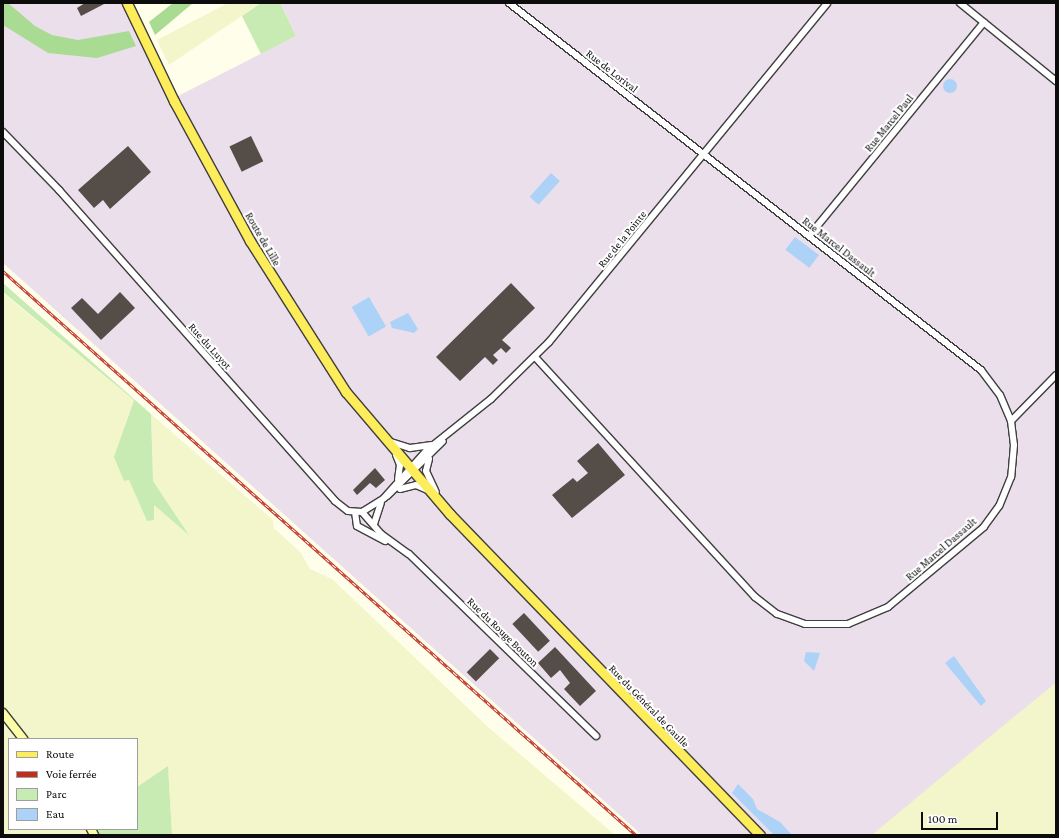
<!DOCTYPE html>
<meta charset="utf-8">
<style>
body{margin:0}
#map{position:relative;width:1059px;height:838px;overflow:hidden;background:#fffeea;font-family:"Crimson Pro",serif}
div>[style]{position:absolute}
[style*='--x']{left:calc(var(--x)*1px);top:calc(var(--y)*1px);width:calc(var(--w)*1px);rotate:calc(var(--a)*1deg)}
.industrial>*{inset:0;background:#ebdfeb}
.farmland>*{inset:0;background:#f3f6ca}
.green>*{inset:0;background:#c8eab3}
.forest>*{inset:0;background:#a9dc92}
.water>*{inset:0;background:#add2f8;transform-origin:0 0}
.round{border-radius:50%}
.building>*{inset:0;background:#554e48;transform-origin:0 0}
.roads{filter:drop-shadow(1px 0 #3f3f3f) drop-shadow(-1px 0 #3f3f3f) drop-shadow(0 1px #3f3f3f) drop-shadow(0 -1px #3f3f3f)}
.street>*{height:6px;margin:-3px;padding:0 3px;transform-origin:3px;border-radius:3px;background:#fff}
.secondary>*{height:8px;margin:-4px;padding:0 4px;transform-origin:4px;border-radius:4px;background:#fcffa5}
.primary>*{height:9px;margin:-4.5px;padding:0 4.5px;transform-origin:4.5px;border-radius:4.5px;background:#feed5b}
.rail>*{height:3px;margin-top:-1.5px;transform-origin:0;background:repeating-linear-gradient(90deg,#fff 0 4.5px,#c02e1f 0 9px);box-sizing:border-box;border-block:1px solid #c02e1f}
span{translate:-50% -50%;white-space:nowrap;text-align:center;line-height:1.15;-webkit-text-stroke:4px #fff;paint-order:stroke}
.street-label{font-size:11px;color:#0c0c0c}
.frame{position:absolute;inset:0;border:4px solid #0c0c0c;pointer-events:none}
.legend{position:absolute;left:8px;top:738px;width:130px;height:92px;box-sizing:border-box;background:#fff;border:1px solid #9e9e9e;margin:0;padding:5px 7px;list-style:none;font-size:12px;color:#0c0c0c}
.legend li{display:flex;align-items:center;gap:8px;height:20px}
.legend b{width:20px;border:1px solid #9e9e9e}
.scale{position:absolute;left:921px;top:812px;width:77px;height:18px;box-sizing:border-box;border:2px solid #0c0c0c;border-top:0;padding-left:5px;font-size:12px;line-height:14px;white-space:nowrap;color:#0c0c0c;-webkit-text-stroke:3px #fff;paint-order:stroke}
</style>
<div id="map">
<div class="industrial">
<i style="clip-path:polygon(3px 3px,131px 3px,176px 97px,296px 36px,280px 3px,1056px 3px,1056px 683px,873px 835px,642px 835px,3px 263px)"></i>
</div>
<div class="farmland">
<i style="clip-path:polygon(228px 3px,261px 3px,169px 65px,157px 40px)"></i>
<i style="clip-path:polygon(3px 293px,134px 400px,125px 424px,124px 481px,129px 480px,147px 521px,154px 505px,188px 533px,153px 481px,151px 414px,273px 520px,274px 528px,301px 553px,310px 569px,332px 579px,488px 727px,615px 835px,172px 835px,168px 767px,137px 787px,137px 739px,29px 739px,3px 706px)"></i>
<i style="clip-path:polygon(1056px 683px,1056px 835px,872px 835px,1010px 720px)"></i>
<i style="clip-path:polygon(3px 720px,18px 739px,9px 739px,9px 829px,85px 829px,89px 835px,3px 835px)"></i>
</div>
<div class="green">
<i style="clip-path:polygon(261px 3px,280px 3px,296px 36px,261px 54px,242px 16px)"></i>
<i style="clip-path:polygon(3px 283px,151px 414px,153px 481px,189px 535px,154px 505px,154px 520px,147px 521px,129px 480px,124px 481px,114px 457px,134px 400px,3px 292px)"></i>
<i style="clip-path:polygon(168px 766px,172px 835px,89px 835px,85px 829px,137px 829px,137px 787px)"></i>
</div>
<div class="forest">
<i style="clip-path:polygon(3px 3px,8px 3px,35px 26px,52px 35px,78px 40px,129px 31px,136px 46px,97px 58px,48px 53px,3px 25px)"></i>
<i style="clip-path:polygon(173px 3px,193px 3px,155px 35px,149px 22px)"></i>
</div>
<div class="water">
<i class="round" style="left:943px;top:79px;width:14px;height:14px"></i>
<i style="left:551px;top:173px;width:12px;height:32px;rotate:42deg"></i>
<i style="left:795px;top:237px;width:30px;height:16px;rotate:37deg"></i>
<i style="left:369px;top:297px;width:34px;height:20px;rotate:60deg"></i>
<i style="clip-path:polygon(408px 313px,418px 329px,414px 333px,392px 328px,390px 322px)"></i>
<i style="clip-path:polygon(806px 652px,820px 653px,814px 671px,804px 661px)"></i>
<i style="clip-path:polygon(954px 656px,986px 701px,981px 706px,945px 663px)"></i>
<i style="clip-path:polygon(738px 784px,753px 799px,757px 809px,780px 822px,792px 835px,774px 835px,732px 793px)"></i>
</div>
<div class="building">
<i style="clip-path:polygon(85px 3px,106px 3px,81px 16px,77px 8px)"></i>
<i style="left:251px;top:136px;width:28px;height:24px;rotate:64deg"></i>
<i style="clip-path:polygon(128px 146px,151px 172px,110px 209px,103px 200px,94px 208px,78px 190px)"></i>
<i style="clip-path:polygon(511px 283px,535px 308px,502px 340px,511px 348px,506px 353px,501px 348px,493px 355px,498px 360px,493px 365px,485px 357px,460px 381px,436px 357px)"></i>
<i style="clip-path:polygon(120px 292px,135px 308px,101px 340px,71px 308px,82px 298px,98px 314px)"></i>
<i style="clip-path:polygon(598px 443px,625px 475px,572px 518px,552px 495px,573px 478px,577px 482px,588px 473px,577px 461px)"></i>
<i style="clip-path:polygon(375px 468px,385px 480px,376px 488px,370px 483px,357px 495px,353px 490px)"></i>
<i style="left:524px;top:613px;width:38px;height:16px;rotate:47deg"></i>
<i style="clip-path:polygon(555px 647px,596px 691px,580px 706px,564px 689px,570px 683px,560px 670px,551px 678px,538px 663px)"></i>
<i style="left:490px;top:649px;width:13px;height:33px;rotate:45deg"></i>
</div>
<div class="roads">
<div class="street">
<i style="--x:509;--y:3;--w:598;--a:37.87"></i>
<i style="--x:981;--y:370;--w:31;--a:53"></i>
<i style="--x:1000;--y:395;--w:28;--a:67"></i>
<i style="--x:1011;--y:421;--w:24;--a:83"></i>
<i style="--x:1014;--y:445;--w:32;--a:95"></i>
<i style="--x:1011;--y:477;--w:31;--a:112"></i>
<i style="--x:999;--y:506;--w:26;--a:126"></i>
<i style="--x:984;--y:527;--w:125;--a:140.2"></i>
<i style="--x:888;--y:607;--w:43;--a:157"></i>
<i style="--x:848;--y:624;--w:43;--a:180"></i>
<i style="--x:805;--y:624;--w:30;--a:-160"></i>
<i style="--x:777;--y:614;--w:28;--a:-142"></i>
<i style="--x:755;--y:597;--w:326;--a:-132.5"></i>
<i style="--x:960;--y:3;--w:124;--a:39.1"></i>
<i style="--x:3;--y:132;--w:81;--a:46"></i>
<i style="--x:59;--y:190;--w:416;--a:48.4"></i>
<i style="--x:335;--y:501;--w:16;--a:38"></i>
<i style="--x:348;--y:511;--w:14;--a:4"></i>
<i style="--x:362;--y:512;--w:26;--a:-32"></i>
<i style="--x:384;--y:498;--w:64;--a:-48.1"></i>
<i style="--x:427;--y:450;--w:82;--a:-38.6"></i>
<i style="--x:491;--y:399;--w:81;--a:-44.5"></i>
<i style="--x:549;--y:342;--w:438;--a:-50.6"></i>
<i style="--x:809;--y:236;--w:276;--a:-50.7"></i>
<i style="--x:1011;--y:421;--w:64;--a:-45.6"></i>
<i style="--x:391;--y:442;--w:20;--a:18"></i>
<i style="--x:410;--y:448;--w:22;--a:-8"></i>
<i style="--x:396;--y:455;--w:11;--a:68"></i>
<i style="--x:400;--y:465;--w:14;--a:98"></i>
<i style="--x:429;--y:459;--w:12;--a:104"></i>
<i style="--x:426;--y:471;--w:23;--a:65"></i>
<i style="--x:400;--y:489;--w:16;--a:-14"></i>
<i style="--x:416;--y:485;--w:12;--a:24"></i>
<i style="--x:387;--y:496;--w:78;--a:-44.5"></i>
<i style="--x:355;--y:512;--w:14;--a:82"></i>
<i style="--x:357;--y:526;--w:32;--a:28"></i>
<i style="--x:362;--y:512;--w:29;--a:49"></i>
<i style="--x:381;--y:534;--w:34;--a:36"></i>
<i style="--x:409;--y:554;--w:261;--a:44.2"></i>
<i style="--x:374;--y:524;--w:22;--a:-72"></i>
</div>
<div class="secondary">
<i style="--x:3;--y:713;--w:33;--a:52"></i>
<i style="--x:91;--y:829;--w:7;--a:63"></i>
</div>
<div class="primary">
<i style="--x:127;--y:3;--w:109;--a:64.4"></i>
<i style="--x:174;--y:101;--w:159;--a:61.5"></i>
<i style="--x:250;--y:241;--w:179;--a:57.6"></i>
<i style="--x:346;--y:392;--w:160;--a:49.6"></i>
<i style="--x:450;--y:514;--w:446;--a:46"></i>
</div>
</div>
<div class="rail">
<i style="--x:3;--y:271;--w:848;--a:41.7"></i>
</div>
<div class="street-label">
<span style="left:612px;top:71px;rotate:38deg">Rue de Lorival</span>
<span style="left:889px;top:123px;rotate:-51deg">Rue Marcel Paul</span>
<span style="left:263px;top:239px;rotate:60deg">Route de Lille</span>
<span style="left:622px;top:239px;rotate:-51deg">Rue de la Pointe</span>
<span style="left:839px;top:247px;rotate:38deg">Rue Marcel Dassault</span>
<span style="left:210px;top:346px;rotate:48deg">Rue du Luyot</span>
<span style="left:941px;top:549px;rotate:-41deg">Rue Marcel Dassault</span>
<span style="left:503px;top:632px;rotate:44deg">Rue du Rouge Bouton</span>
<span style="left:649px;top:706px;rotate:46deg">Rue du Général de Gaulle</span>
</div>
<div class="frame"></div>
<ul class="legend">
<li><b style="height:5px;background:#feed5b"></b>Route</li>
<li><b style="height:5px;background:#c02e1f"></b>Voie ferrée</li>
<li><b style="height:11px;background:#c8eab3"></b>Parc</li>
<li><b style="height:11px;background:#add2f8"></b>Eau</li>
</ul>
<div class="scale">100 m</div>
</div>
